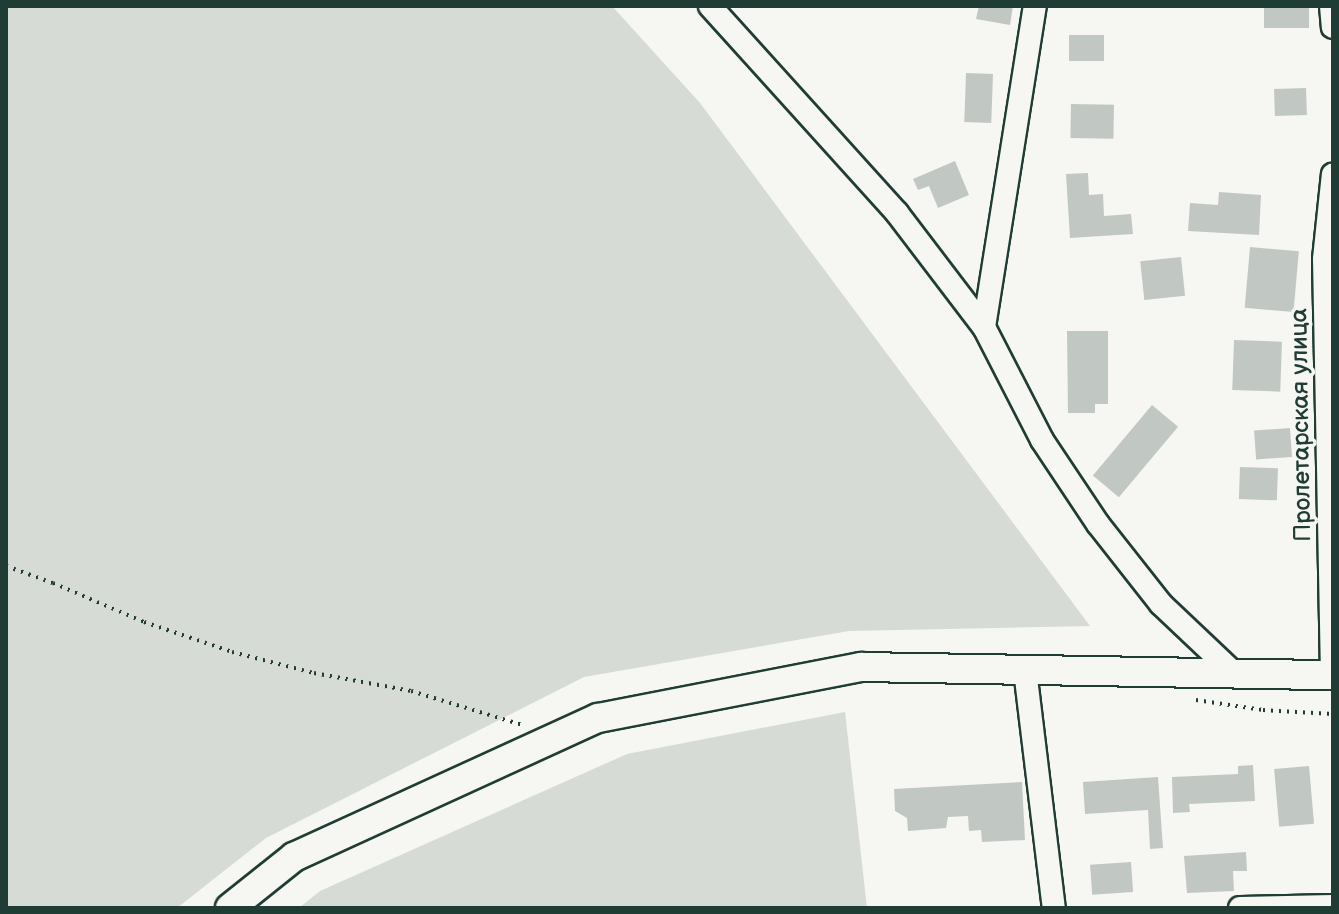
<!DOCTYPE html>
<meta charset="utf-8">
<style>
body{margin:0}
#map{position:relative;width:1339px;height:914px;overflow:hidden;background:#f6f6f2;font-family:"Balsamiq Sans",sans-serif}
div>[style]{position:absolute}
[style*='--x']{left:calc(var(--x)*1px);top:calc(var(--y)*1px);width:calc(var(--w)*1px);rotate:calc(var(--a)*1deg)}
.green>*{inset:0;background:#d6dbd6}
.building>*{inset:0;background:#c1c8c3;transform-origin:0 0}
.path>*{height:4px;margin-top:-2px;transform-origin:0;background:repeating-linear-gradient(90deg,#1f3d34 0 2px,transparent 0 8px)}
.roads{filter:drop-shadow(2px 0 #1f3d34) drop-shadow(-2px 0 #1f3d34) drop-shadow(0 2px #1f3d34) drop-shadow(0 -2px #1f3d34)}
.minor>*{height:22px;margin:-11px;padding:0 11px;transform-origin:11px;border-radius:11px;background:#f6f6f2}
.major>*{height:28px;margin:-14px;padding:0 14px;transform-origin:14px;border-radius:14px;background:#f6f6f2}
span{translate:-50% -50%;white-space:nowrap;text-align:center;line-height:1.15;-webkit-text-stroke:7px #f6f6f2;paint-order:stroke}
.street-label{font-size:24px;color:#1f3d34}
.frame{position:absolute;inset:0;border:8px solid #1f3d34;pointer-events:none}
</style>
<div id="map">
<div class="green">
<i style="clip-path:polygon(6px 6px,612px 6px,700px 103px,1090px 626px,849px 631px,584px 677px,266px 838px,177px 908px,6px 908px)"></i>
<i style="clip-path:polygon(845px 712px,867px 908px,299px 908px,320px 891px,627px 754px)"></i>
</div>
<div class="building">
<i style="clip-path:polygon(979px 6px,1013px 6px,1010px 25px,976px 19px)"></i>
<i style="left:1264px;top:6px;width:45px;height:22px"></i>
<i style="left:1069px;top:35px;width:35px;height:26px"></i>
<i style="left:966px;top:73px;width:27px;height:49px;rotate:2deg"></i>
<i style="left:1306px;top:88px;width:27px;height:32px;rotate:88deg"></i>
<i style="left:1071px;top:104px;width:43px;height:34px;rotate:1deg"></i>
<i style="clip-path:polygon(955px 161px,969px 195px,938px 208px,929px 186px,918px 190px,913px 179px)"></i>
<i style="clip-path:polygon(1088px 173px,1089px 195px,1103px 194px,1104px 216px,1131px 214px,1133px 234px,1070px 238px,1066px 174px)"></i>
<i style="clip-path:polygon(1219px 192px,1261px 195px,1259px 235px,1188px 231px,1190px 203px,1218px 205px)"></i>
<i style="left:1250px;top:247px;width:49px;height:61px;rotate:5deg"></i>
<i style="left:1181px;top:257px;width:39px;height:41px;rotate:84deg"></i>
<i style="clip-path:polygon(1067px 331px,1108px 331px,1108px 404px,1095px 404px,1095px 413px,1068px 413px)"></i>
<i style="left:1234px;top:340px;width:48px;height:50px;rotate:2deg"></i>
<i style="left:1152px;top:405px;width:34px;height:92px;rotate:40deg"></i>
<i style="left:1290px;top:428px;width:29px;height:36px;rotate:86deg"></i>
<i style="left:1240px;top:467px;width:38px;height:32px;rotate:2deg"></i>
<i style="clip-path:polygon(1253px 765px,1255px 801px,1189px 804px,1190px 812px,1173px 813px,1172px 777px,1238px 774px,1238px 766px)"></i>
<i style="left:1309px;top:766px;width:58px;height:35px;rotate:85deg"></i>
<i style="clip-path:polygon(1158px 777px,1163px 848px,1150px 849px,1148px 810px,1085px 814px,1083px 782px)"></i>
<i style="clip-path:polygon(1022px 782px,1025px 840px,982px 842px,981px 830px,969px 831px,968px 816px,948px 817px,946px 828px,908px 831px,907px 818px,895px 811px,894px 789px)"></i>
<i style="clip-path:polygon(1246px 852px,1247px 871px,1233px 871px,1234px 891px,1187px 893px,1184px 856px)"></i>
<i style="left:1131px;top:862px;width:30px;height:41px;rotate:86deg"></i>
</div>
<div class="path">
<i style="--x:6;--y:566;--w:50;--a:19.9"></i>
<i style="--x:53;--y:583;--w:99;--a:23.2"></i>
<i style="--x:144;--y:622;--w:93;--a:18.8"></i>
<i style="--x:232;--y:652;--w:85;--a:14.4"></i>
<i style="--x:314;--y:673;--w:99;--a:10.5"></i>
<i style="--x:411;--y:691;--w:116;--a:17"></i>
<i style="--x:1196;--y:700;--w:68;--a:8.5"></i>
<i style="--x:1263;--y:710;--w:70;--a:3.3"></i>
</div>
<div class="roads">
<div class="minor">
<i style="--x:710;--y:6;--w:279;--a:47.9"></i>
<i style="--x:897;--y:213;--w:143;--a:52.7"></i>
<i style="--x:984;--y:327;--w:127;--a:62.8"></i>
<i style="--x:1042;--y:440;--w:101;--a:56.3"></i>
<i style="--x:1098;--y:524;--w:102;--a:51.8"></i>
<i style="--x:1161;--y:604;--w:102;--a:43.4"></i>
<i style="--x:1331;--y:6;--w:21;--a:85"></i>
<i style="--x:984;--y:327;--w:325;--a:-81"></i>
<i style="--x:1025;--y:670;--w:240;--a:83.1"></i>
<i style="--x:1332;--y:675;--w:416;--a:-91.1"></i>
<i style="--x:1324;--y:259;--w:85;--a:-84"></i>
<i style="--x:1240;--y:908;--w:93;--a:-1.2"></i>
</div>
<div class="major">
<i style="--x:230;--y:908;--w:82;--a:-38.6"></i>
<i style="--x:294;--y:857;--w:334;--a:-24.6"></i>
<i style="--x:598;--y:718;--w:268;--a:-11"></i>
<i style="--x:861;--y:667;--w:472;--a:1"></i>
</div>
</div>
<div class="street-label">
<span style="left:1301px;top:425px;rotate:-91deg">Пролетарская улица</span>
</div>
<div class="frame"></div>
</div>
